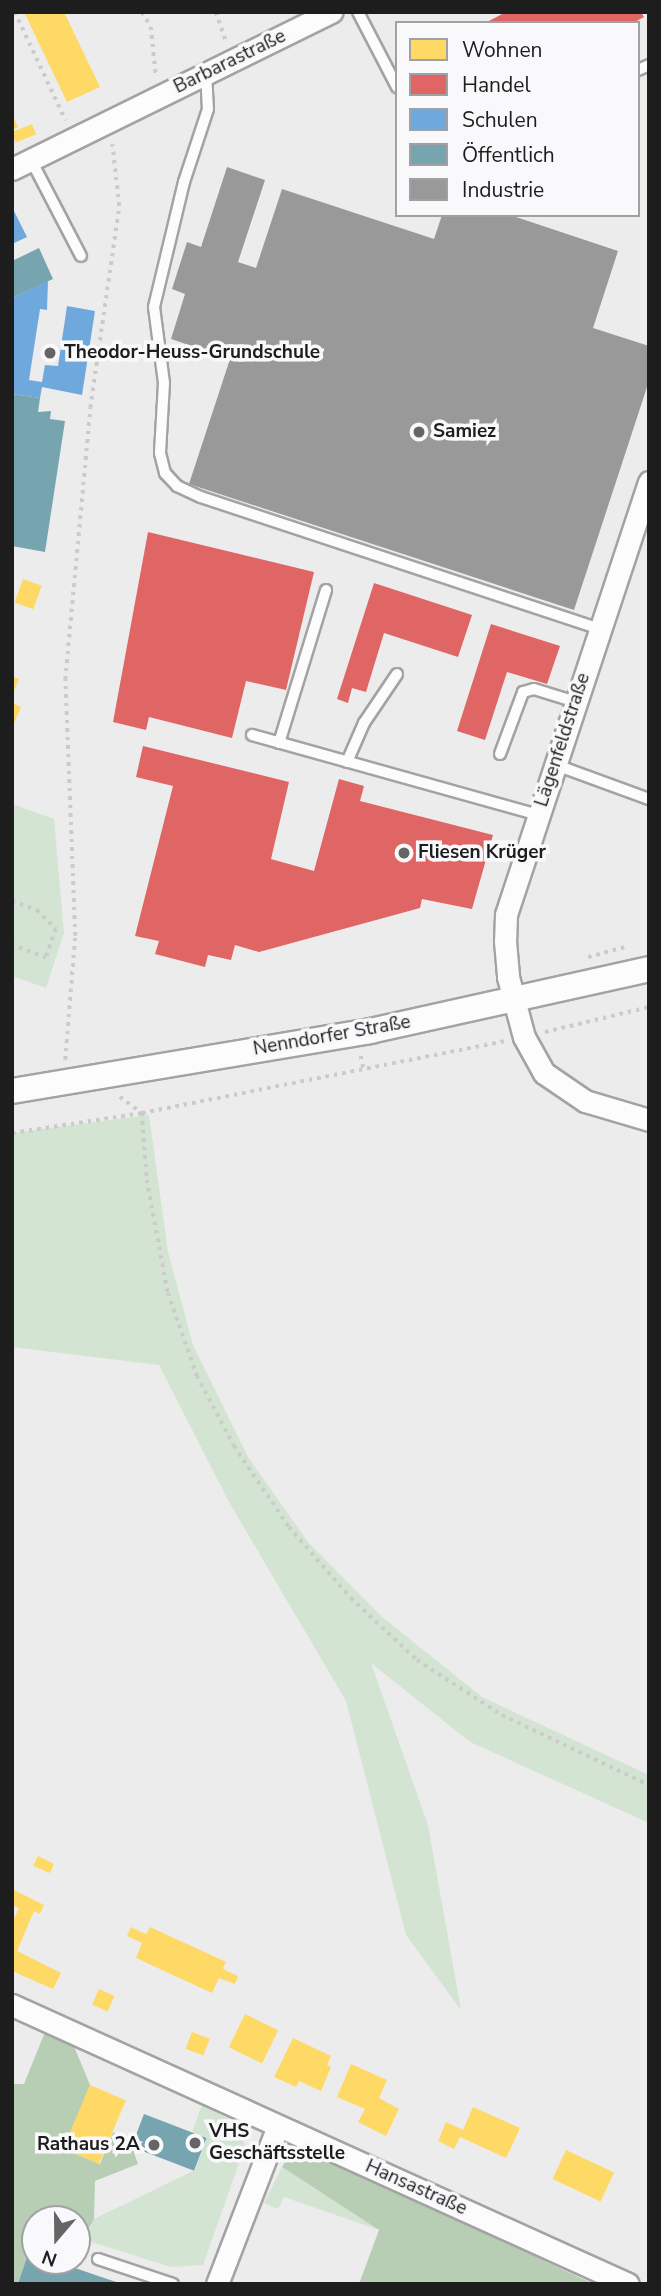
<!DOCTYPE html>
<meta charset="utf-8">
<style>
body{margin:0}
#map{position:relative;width:661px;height:2296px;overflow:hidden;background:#ececec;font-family:"Nunito Sans",sans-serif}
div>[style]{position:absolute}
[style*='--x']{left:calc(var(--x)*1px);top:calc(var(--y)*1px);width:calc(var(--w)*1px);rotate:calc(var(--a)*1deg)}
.green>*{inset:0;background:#d4e4d2}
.forest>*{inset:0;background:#b7cdb4}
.homes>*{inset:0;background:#ffd966;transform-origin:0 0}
.shops>*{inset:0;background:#e06666}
.schools>*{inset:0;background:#6fa8dc}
.public>*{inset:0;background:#76a5af;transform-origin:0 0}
.industry>*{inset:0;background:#999}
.path>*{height:3.5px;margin-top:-1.75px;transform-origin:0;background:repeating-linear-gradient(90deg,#cbcbcb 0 3.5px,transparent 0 8.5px)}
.roads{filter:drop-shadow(2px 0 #a3a3a3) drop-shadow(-2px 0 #a3a3a3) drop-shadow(0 2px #a3a3a3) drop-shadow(0 -2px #a3a3a3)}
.service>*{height:10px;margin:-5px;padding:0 5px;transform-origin:5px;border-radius:5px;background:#fcfcfc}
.minor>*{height:21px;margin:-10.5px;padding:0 10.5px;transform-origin:10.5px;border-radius:10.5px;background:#fcfcfc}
.tertiary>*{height:24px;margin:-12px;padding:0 12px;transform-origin:12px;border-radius:12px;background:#fcfcfc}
.dots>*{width:19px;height:19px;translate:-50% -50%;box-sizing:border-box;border:4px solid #f9f9fb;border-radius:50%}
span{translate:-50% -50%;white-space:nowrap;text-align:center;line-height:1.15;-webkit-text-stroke:7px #f9f9fb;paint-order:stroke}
.street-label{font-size:19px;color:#1d1d1e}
.poi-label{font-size:19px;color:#1d1d1e;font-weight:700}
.left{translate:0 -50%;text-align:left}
.right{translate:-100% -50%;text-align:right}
.frame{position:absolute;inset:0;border:14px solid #1d1d1e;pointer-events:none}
.legend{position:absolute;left:395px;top:21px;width:245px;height:196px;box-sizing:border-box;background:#f9f9fb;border:2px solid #a1a1a3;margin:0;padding:9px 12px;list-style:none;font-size:21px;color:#1d1d1e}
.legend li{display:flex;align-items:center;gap:14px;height:35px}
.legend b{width:35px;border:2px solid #a1a1a3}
.north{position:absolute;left:21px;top:2205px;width:70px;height:70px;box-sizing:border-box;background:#f9f9fb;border:2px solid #a1a1a3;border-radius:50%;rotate:200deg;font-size:19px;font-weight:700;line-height:28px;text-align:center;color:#1d1d1e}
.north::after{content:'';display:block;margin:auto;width:24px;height:32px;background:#656566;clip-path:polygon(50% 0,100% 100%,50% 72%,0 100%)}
</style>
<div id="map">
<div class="green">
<i style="clip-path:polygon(12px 804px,54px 819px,64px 933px,46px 988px,12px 976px)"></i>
<i style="clip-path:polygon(149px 1115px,168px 1252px,193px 1345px,248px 1457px,308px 1542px,382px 1617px,482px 1697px,649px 1775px,649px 1823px,470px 1742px,371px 1663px,428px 1825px,461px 2010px,406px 1935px,346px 1701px,229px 1502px,159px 1365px,12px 1347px,12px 1133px)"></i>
<i style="clip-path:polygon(202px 2105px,238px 2124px,245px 2146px,203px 2265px,171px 2267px,82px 2239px,94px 2219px,195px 2170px,207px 2138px,192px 2132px)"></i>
<i style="clip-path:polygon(282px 2167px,379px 2230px,284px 2197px,278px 2209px,264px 2203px)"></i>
</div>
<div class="forest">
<i style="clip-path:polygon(47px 2027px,73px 2044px,90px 2085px,64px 2149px,100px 2164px,113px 2132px,132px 2147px,138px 2164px,95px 2181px,94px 2219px,77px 2248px,77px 2219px,35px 2219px,35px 2244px,18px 2284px,12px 2284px,12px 2084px,24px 2084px)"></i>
<i style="clip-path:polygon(296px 2144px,589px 2282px,359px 2284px,379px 2230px,282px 2167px)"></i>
</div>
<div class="homes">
<i style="clip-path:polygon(24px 12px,64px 12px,100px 87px,67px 102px)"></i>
<i style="clip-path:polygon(12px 114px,18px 127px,12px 130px)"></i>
<i style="left:32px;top:124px;width:11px;height:22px;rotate:68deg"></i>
<i style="left:23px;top:579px;width:20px;height:25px;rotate:20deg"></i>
<i style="clip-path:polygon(12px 676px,19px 679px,12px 695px)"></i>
<i style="clip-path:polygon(12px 703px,21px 707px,12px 728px)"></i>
<i style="clip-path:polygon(38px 1856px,54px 1864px,50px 1873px,33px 1866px)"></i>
<i style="clip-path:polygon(12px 1889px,44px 1905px,40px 1914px,34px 1911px,17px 1951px,61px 1973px,53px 1989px,12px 1971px,12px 1923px,19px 1908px,12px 1905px)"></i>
<i style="clip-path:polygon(131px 1927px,146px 1934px,150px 1927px,226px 1962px,223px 1969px,238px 1976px,235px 1984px,219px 1978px,212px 1993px,136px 1958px,142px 1943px,127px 1936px)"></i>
<i style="left:99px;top:1989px;width:17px;height:17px;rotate:24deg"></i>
<i style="left:245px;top:2014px;width:37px;height:37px;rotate:26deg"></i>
<i style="left:192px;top:2032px;width:19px;height:18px;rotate:21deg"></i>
<i style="clip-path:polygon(293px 2038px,331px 2056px,327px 2065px,331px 2067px,321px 2091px,299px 2081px,296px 2087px,274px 2077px)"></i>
<i style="clip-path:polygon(351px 2064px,387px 2080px,379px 2098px,399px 2109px,386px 2136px,358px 2122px,365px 2109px,337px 2097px)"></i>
<i style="left:90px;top:2085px;width:39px;height:69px;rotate:23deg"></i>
<i style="clip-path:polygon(473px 2107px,520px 2128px,506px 2158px,460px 2137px,454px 2149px,438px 2141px,446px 2122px,463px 2130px)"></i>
<i style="left:566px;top:2150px;width:53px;height:32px;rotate:25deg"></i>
</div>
<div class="shops">
<i style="clip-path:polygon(506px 12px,641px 12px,644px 17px,633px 23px,485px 23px)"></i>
<i style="clip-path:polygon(148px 532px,314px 572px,286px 690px,246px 681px,232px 738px,149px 717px,146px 730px,113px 722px)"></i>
<i style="clip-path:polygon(374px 583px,472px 615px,458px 657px,384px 633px,366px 692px,352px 688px,348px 703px,337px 699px)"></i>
<i style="clip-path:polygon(491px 624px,560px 646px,547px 684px,507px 672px,485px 740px,457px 731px)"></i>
<i style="clip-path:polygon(143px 746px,289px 782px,271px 859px,314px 871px,339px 779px,364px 786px,360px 801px,493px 835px,472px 909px,422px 899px,420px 908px,259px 952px,235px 945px,231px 960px,208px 955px,205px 967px,155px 954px,159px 941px,135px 936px,173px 786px,136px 777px)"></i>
</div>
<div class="schools">
<i style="clip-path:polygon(12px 207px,27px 237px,12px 244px)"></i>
<i style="clip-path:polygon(48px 281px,47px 310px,40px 309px,29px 380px,42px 382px,45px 365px,58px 366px,67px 306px,95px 311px,82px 395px,42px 387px,40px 398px,12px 394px,12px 298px)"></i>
</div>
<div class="public">
<i style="clip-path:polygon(39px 248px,53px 279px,12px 298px,12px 261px)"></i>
<i style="clip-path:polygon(12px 394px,40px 398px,38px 412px,51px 411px,50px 419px,65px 421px,45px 552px,12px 546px)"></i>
<i style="left:144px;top:2114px;width:67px;height:35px;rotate:21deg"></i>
<i style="clip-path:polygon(32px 2243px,35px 2261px,71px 2261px,69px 2266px,122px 2284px,18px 2284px)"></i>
</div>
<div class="industry">
<i style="clip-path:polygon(227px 167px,265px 180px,238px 262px,256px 268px,282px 189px,434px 239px,442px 215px,510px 215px,618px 251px,593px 328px,649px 346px,649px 381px,574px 610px,189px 484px,230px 359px,171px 339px,185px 294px,172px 289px,187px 242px,201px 247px)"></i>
</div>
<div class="path">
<i style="--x:15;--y:12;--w:120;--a:64.9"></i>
<i style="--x:142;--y:12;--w:17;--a:59"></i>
<i style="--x:151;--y:27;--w:49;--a:84.2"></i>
<i style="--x:216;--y:12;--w:31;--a:71"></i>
<i style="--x:12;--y:901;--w:27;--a:20"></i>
<i style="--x:37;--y:910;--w:27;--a:45"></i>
<i style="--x:56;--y:929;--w:31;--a:109"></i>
<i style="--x:46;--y:958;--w:36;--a:-159"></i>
<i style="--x:588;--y:957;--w:38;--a:-15"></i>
<i style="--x:545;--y:1032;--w:107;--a:-13.5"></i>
<i style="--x:361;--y:1056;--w:15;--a:79"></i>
<i style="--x:65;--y:1060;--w:124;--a:-85.4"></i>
<i style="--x:75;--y:936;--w:256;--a:-92.2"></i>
<i style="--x:65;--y:680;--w:273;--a:-84.7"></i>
<i style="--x:90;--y:408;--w:204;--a:-81.8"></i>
<i style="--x:119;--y:206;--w:62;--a:-96.4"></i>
<i style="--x:120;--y:1097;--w:27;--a:36"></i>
<i style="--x:142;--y:1113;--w:67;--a:85.7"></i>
<i style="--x:147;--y:1180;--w:115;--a:79.5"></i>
<i style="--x:168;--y:1293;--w:88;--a:70.7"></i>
<i style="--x:197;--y:1376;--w:79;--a:62.1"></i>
<i style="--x:234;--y:1446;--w:98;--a:55.8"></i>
<i style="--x:289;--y:1527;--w:94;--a:48.9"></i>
<i style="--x:351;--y:1598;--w:91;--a:43.2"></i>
<i style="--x:417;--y:1660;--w:101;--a:32.9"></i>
<i style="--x:502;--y:1715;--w:163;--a:25.5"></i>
<i style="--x:12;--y:1133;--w:132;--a:-8.7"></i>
<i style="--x:142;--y:1113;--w:369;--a:-11.2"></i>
</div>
<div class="roads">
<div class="service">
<i style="--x:358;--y:12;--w:85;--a:62.5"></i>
<i style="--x:638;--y:70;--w:12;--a:-24"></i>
<i style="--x:206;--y:72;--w:37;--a:87"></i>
<i style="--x:208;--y:109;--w:77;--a:108.2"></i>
<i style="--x:184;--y:182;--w:129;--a:103.5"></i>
<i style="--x:154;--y:307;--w:77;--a:82.5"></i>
<i style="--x:164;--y:383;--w:70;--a:93.3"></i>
<i style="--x:160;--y:453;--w:21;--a:76"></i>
<i style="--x:165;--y:473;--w:18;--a:47"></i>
<i style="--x:177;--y:486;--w:26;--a:25"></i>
<i style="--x:201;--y:497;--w:420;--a:18.3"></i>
<i style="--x:31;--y:160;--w:108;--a:62.5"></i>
<i style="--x:252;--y:735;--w:298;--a:15.6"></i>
<i style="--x:279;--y:743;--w:160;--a:-72.9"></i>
<i style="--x:500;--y:754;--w:66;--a:-69.6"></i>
<i style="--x:523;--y:692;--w:11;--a:-15"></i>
<i style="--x:534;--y:689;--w:44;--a:17.2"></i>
<i style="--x:347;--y:762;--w:43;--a:-66.4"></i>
<i style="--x:364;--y:723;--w:59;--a:-56"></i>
<i style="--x:556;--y:765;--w:99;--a:20.1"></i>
<i style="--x:98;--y:2259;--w:79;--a:18.4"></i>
</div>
<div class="minor">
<i style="--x:12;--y:169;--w:356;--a:-26.2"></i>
<i style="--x:649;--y:482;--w:456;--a:108.3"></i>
<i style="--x:506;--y:915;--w:26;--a:92"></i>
<i style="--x:505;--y:941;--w:36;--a:85"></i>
<i style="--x:508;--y:977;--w:62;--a:75.1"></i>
<i style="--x:524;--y:1037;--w:41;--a:60.9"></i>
<i style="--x:544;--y:1073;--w:50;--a:34.3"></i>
<i style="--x:585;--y:1101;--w:67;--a:16.5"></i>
<i style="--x:12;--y:2005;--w:676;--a:24.37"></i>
<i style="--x:217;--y:2284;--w:169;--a:-68.9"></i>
</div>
<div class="tertiary">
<i style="--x:12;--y:1091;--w:363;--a:-9.5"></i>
<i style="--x:370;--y:1031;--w:286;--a:-12.5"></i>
</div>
</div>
<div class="dots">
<i style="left:50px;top:353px;background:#656566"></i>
<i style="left:419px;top:432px;background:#656566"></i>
<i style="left:404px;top:853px;background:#656566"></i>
<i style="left:195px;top:2143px;background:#656566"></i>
<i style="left:154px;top:2145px;background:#656566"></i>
</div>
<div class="street-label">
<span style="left:230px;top:62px;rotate:-26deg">Barbarastraße</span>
<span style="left:563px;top:740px;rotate:-72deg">Lägenfeldstraße</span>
<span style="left:332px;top:1036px;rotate:-10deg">Nenndorfer Straße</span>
<span style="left:416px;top:2188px;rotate:24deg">Hansastraße</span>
</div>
<div class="poi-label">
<span class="left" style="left:64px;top:353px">Theodor-Heuss-Grundschule</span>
<span class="left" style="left:433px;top:432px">Samiez</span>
<span class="left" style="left:418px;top:853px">Fliesen Krüger</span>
<span class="left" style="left:209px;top:2143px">VHS<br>Geschäftsstelle</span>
<span class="right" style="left:140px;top:2145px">Rathaus 2A</span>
</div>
<div class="frame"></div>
<ul class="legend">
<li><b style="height:19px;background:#ffd966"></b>Wohnen</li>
<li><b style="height:19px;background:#e06666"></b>Handel</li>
<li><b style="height:19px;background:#6fa8dc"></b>Schulen</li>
<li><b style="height:19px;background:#76a5af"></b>Öffentlich</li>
<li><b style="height:19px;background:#999"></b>Industrie</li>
</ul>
<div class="north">N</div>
</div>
